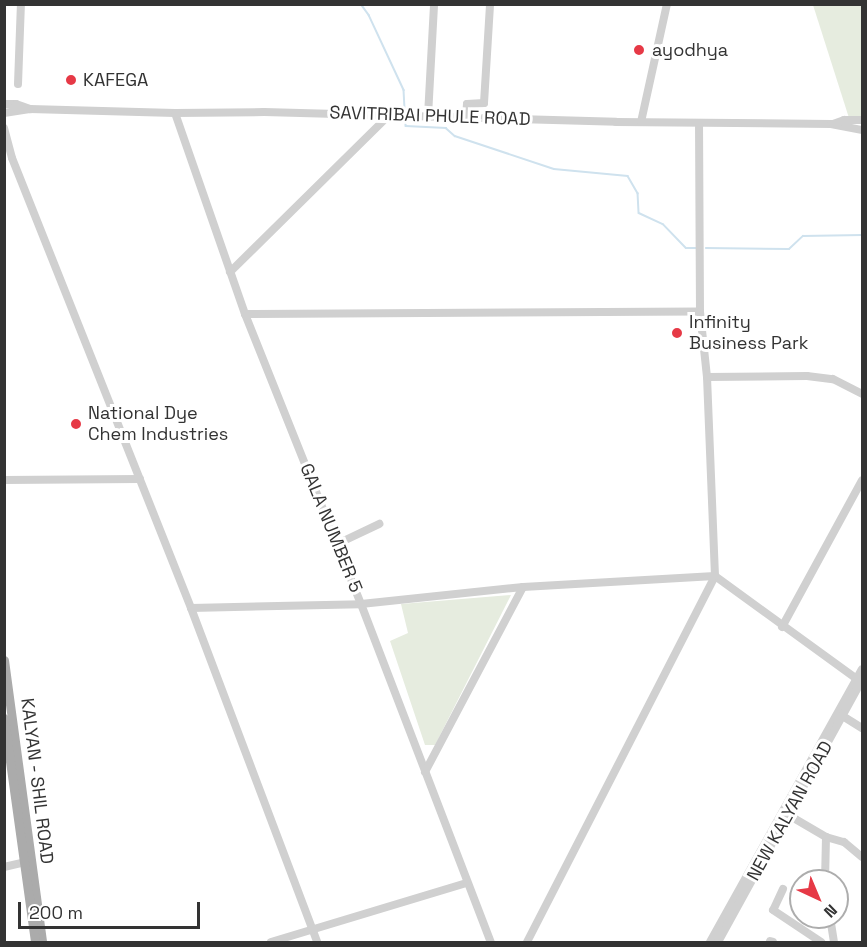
<!DOCTYPE html>
<style>
body{margin:0}
#map{position:relative;width:867px;height:947px;overflow:hidden;background:#fff;font-family:"Space Grotesk",sans-serif}
div>[style]{position:absolute}
[style*='--x']{left:calc(var(--x)*1px);top:calc(var(--y)*1px);width:calc(var(--w)*1px);rotate:calc(var(--a)*1deg)}
.green>*{inset:0;background:#e6ecdf}
.stream>*{height:1.5px;margin:-0.75px;padding:0 0.75px;transform-origin:0.75px;border-radius:0.75px;background:#cfe2ee}
.minor>*{height:8px;margin:-4px;padding:0 4px;transform-origin:4px;border-radius:4px;background:#d0d0d0}
.major>*{height:9px;margin:-4.5px;padding:0 4.5px;transform-origin:4.5px;border-radius:4.5px;background:#ababab}
.dots>*{width:16px;height:16px;translate:-50% -50%;box-sizing:border-box;border:3px solid #fff;border-radius:50%}
span{translate:-50% -50%;white-space:nowrap;text-align:center;line-height:1.15;-webkit-text-stroke:6px #fff;paint-order:stroke}
.poi-label{font-size:18px;color:#333}
.left{translate:0 -50%;text-align:left}
.street-label{font-size:18px;color:#333}
.frame{position:absolute;inset:0;border:6px solid #333;pointer-events:none}
.north{position:absolute;left:789px;top:869px;width:60px;height:60px;box-sizing:border-box;background:#fff;border:2px solid #adadad;border-radius:50%;rotate:136deg;font-size:16px;font-weight:700;line-height:24px;text-align:center;color:#333}
.north::after{content:'';display:block;margin:auto;width:21px;height:27px;background:#e63946;clip-path:polygon(50% 0,100% 100%,50% 72%,0 100%)}
.scale{position:absolute;left:18px;top:902px;width:182px;height:27px;box-sizing:border-box;border:3px solid #333;border-top:0;padding-left:8px;font-size:18px;line-height:21px;white-space:nowrap;color:#333;-webkit-text-stroke:4px #fff;paint-order:stroke}
</style>
<div id="map">
<div class="green">
<i style="clip-path:polygon(813px 5px,862px 5px,862px 118px,849px 118px)"></i>
<i style="clip-path:polygon(511px 595px,435px 745px,425px 745px,390px 641px,408px 633px,401px 604px)"></i>
</div>
<div class="stream">
<i style="--x:361;--y:4;--w:14;--a:54"></i>
<i style="--x:369;--y:15;--w:83;--a:65"></i>
<i style="--x:404;--y:90;--w:19;--a:87"></i>
<i style="--x:406;--y:120;--w:6;--a:90"></i>
<i style="--x:406;--y:126;--w:40;--a:2.9"></i>
<i style="--x:446;--y:128;--w:12;--a:42"></i>
<i style="--x:455;--y:136;--w:104;--a:18.4"></i>
<i style="--x:554;--y:169;--w:74;--a:5.4"></i>
<i style="--x:628;--y:176;--w:20;--a:60"></i>
<i style="--x:638;--y:193;--w:20;--a:87"></i>
<i style="--x:639;--y:213;--w:26;--a:25"></i>
<i style="--x:663;--y:224;--w:33;--a:46"></i>
<i style="--x:686;--y:248;--w:10;--a:0"></i>
<i style="--x:706;--y:248;--w:83;--a:0.7"></i>
<i style="--x:789;--y:249;--w:19;--a:-43"></i>
<i style="--x:803;--y:236;--w:59;--a:-1"></i>
</div>
<div class="minor">
<i style="--x:18;--y:84;--w:80;--a:-87.9"></i>
<i style="--x:4;--y:104;--w:12;--a:0"></i>
<i style="--x:16;--y:104;--w:15;--a:20"></i>
<i style="--x:4;--y:113;--w:26;--a:-9"></i>
<i style="--x:30;--y:109;--w:145;--a:1.6"></i>
<i style="--x:175;--y:113;--w:89;--a:-0.6"></i>
<i style="--x:264;--y:112;--w:352;--a:1.6"></i>
<i style="--x:616;--y:122;--w:215;--a:0.5"></i>
<i style="--x:831;--y:124;--w:32;--a:11"></i>
<i style="--x:175;--y:113;--w:213;--a:70.8"></i>
<i style="--x:245;--y:314;--w:312;--a:68.2"></i>
<i style="--x:361;--y:604;--w:362;--a:69"></i>
<i style="--x:428;--y:116;--w:112;--a:-86.9"></i>
<i style="--x:466;--y:118;--w:14;--a:-86"></i>
<i style="--x:467;--y:104;--w:17;--a:-3"></i>
<i style="--x:484;--y:103;--w:99;--a:-86.5"></i>
<i style="--x:641;--y:122;--w:121;--a:-77.6"></i>
<i style="--x:833;--y:124;--w:12;--a:-20"></i>
<i style="--x:844;--y:120;--w:18;--a:0"></i>
<i style="--x:4;--y:128;--w:31;--a:75"></i>
<i style="--x:12;--y:158;--w:484;--a:68.3"></i>
<i style="--x:191;--y:608;--w:357;--a:69.3"></i>
<i style="--x:230;--y:272;--w:225;--a:-44.6"></i>
<i style="--x:245;--y:314;--w:455;--a:-0.3"></i>
<i style="--x:700;--y:312;--w:189;--a:-90.3"></i>
<i style="--x:707;--y:377;--w:100;--a:-0.6"></i>
<i style="--x:807;--y:376;--w:26;--a:7"></i>
<i style="--x:833;--y:379;--w:33;--a:27"></i>
<i style="--x:4;--y:480;--w:136;--a:-0.4"></i>
<i style="--x:337;--y:544;--w:47;--a:-25.5"></i>
<i style="--x:191;--y:608;--w:170;--a:-1.3"></i>
<i style="--x:361;--y:604;--w:163;--a:-6"></i>
<i style="--x:523;--y:587;--w:192;--a:-3.3"></i>
<i style="--x:715;--y:576;--w:180;--a:36"></i>
<i style="--x:782;--y:627;--w:167;--a:-61.4"></i>
<i style="--x:841;--y:715;--w:25;--a:32"></i>
<i style="--x:425;--y:772;--w:209;--a:-62.1"></i>
<i style="--x:785;--y:813;--w:48;--a:30.3"></i>
<i style="--x:826;--y:837;--w:44;--a:91.3"></i>
<i style="--x:826;--y:837;--w:19;--a:16"></i>
<i style="--x:844;--y:842;--w:23;--a:40"></i>
<i style="--x:4;--y:867;--w:26;--a:-13"></i>
<i style="--x:783;--y:889;--w:23;--a:115"></i>
<i style="--x:773;--y:910;--w:58;--a:33.7"></i>
<i style="--x:830;--y:917;--w:25;--a:81"></i>
<i style="--x:770;--y:941;--w:3;--a:18"></i>
<i style="--x:271;--y:942;--w:205;--a:-16.8"></i>
<i style="--x:527;--y:942;--w:411;--a:-62.8"></i>
<i style="--x:715;--y:576;--w:199;--a:-92.3"></i>
<i style="--x:707;--y:377;--w:65;--a:-96.1"></i>
<i style="--x:710;--y:942;--w:312;--a:-60.9"></i>
<i style="--x:718;--y:942;--w:299;--a:-61.2"></i>
</div>
<div class="major">
<i style="--x:4;--y:660;--w:285;--a:82.3"></i>
<i style="--x:4;--y:718;--w:226;--a:82.1"></i>
</div>
<div class="dots">
<i style="left:639px;top:50px;background:#e63946"></i>
<i style="left:71px;top:80px;background:#e63946"></i>
<i style="left:677px;top:333px;background:#e63946"></i>
<i style="left:76px;top:424px;background:#e63946"></i>
</div>
<div class="poi-label">
<span class="left" style="left:652px;top:50px">ayodhya</span>
<span class="left" style="left:83px;top:80px">KAFEGA</span>
<span class="left" style="left:689px;top:333px">Infinity<br>Business Park</span>
<span class="left" style="left:88px;top:424px">National Dye<br>Chem Industries</span>
</div>
<div class="street-label">
<span style="left:430px;top:116px;rotate:2deg">SAVITRIBAI PHULE ROAD</span>
<span style="left:331px;top:528px;rotate:68deg">GALA NUMBER 5</span>
<span style="left:37px;top:781px;rotate:83deg">KALYAN - SHIL ROAD</span>
<span style="left:790px;top:811px;rotate:-61deg">NEW KALYAN ROAD</span>
</div>
<div class="frame"></div>
<div class="north">N</div>
<div class="scale">200 m</div>
</div>
